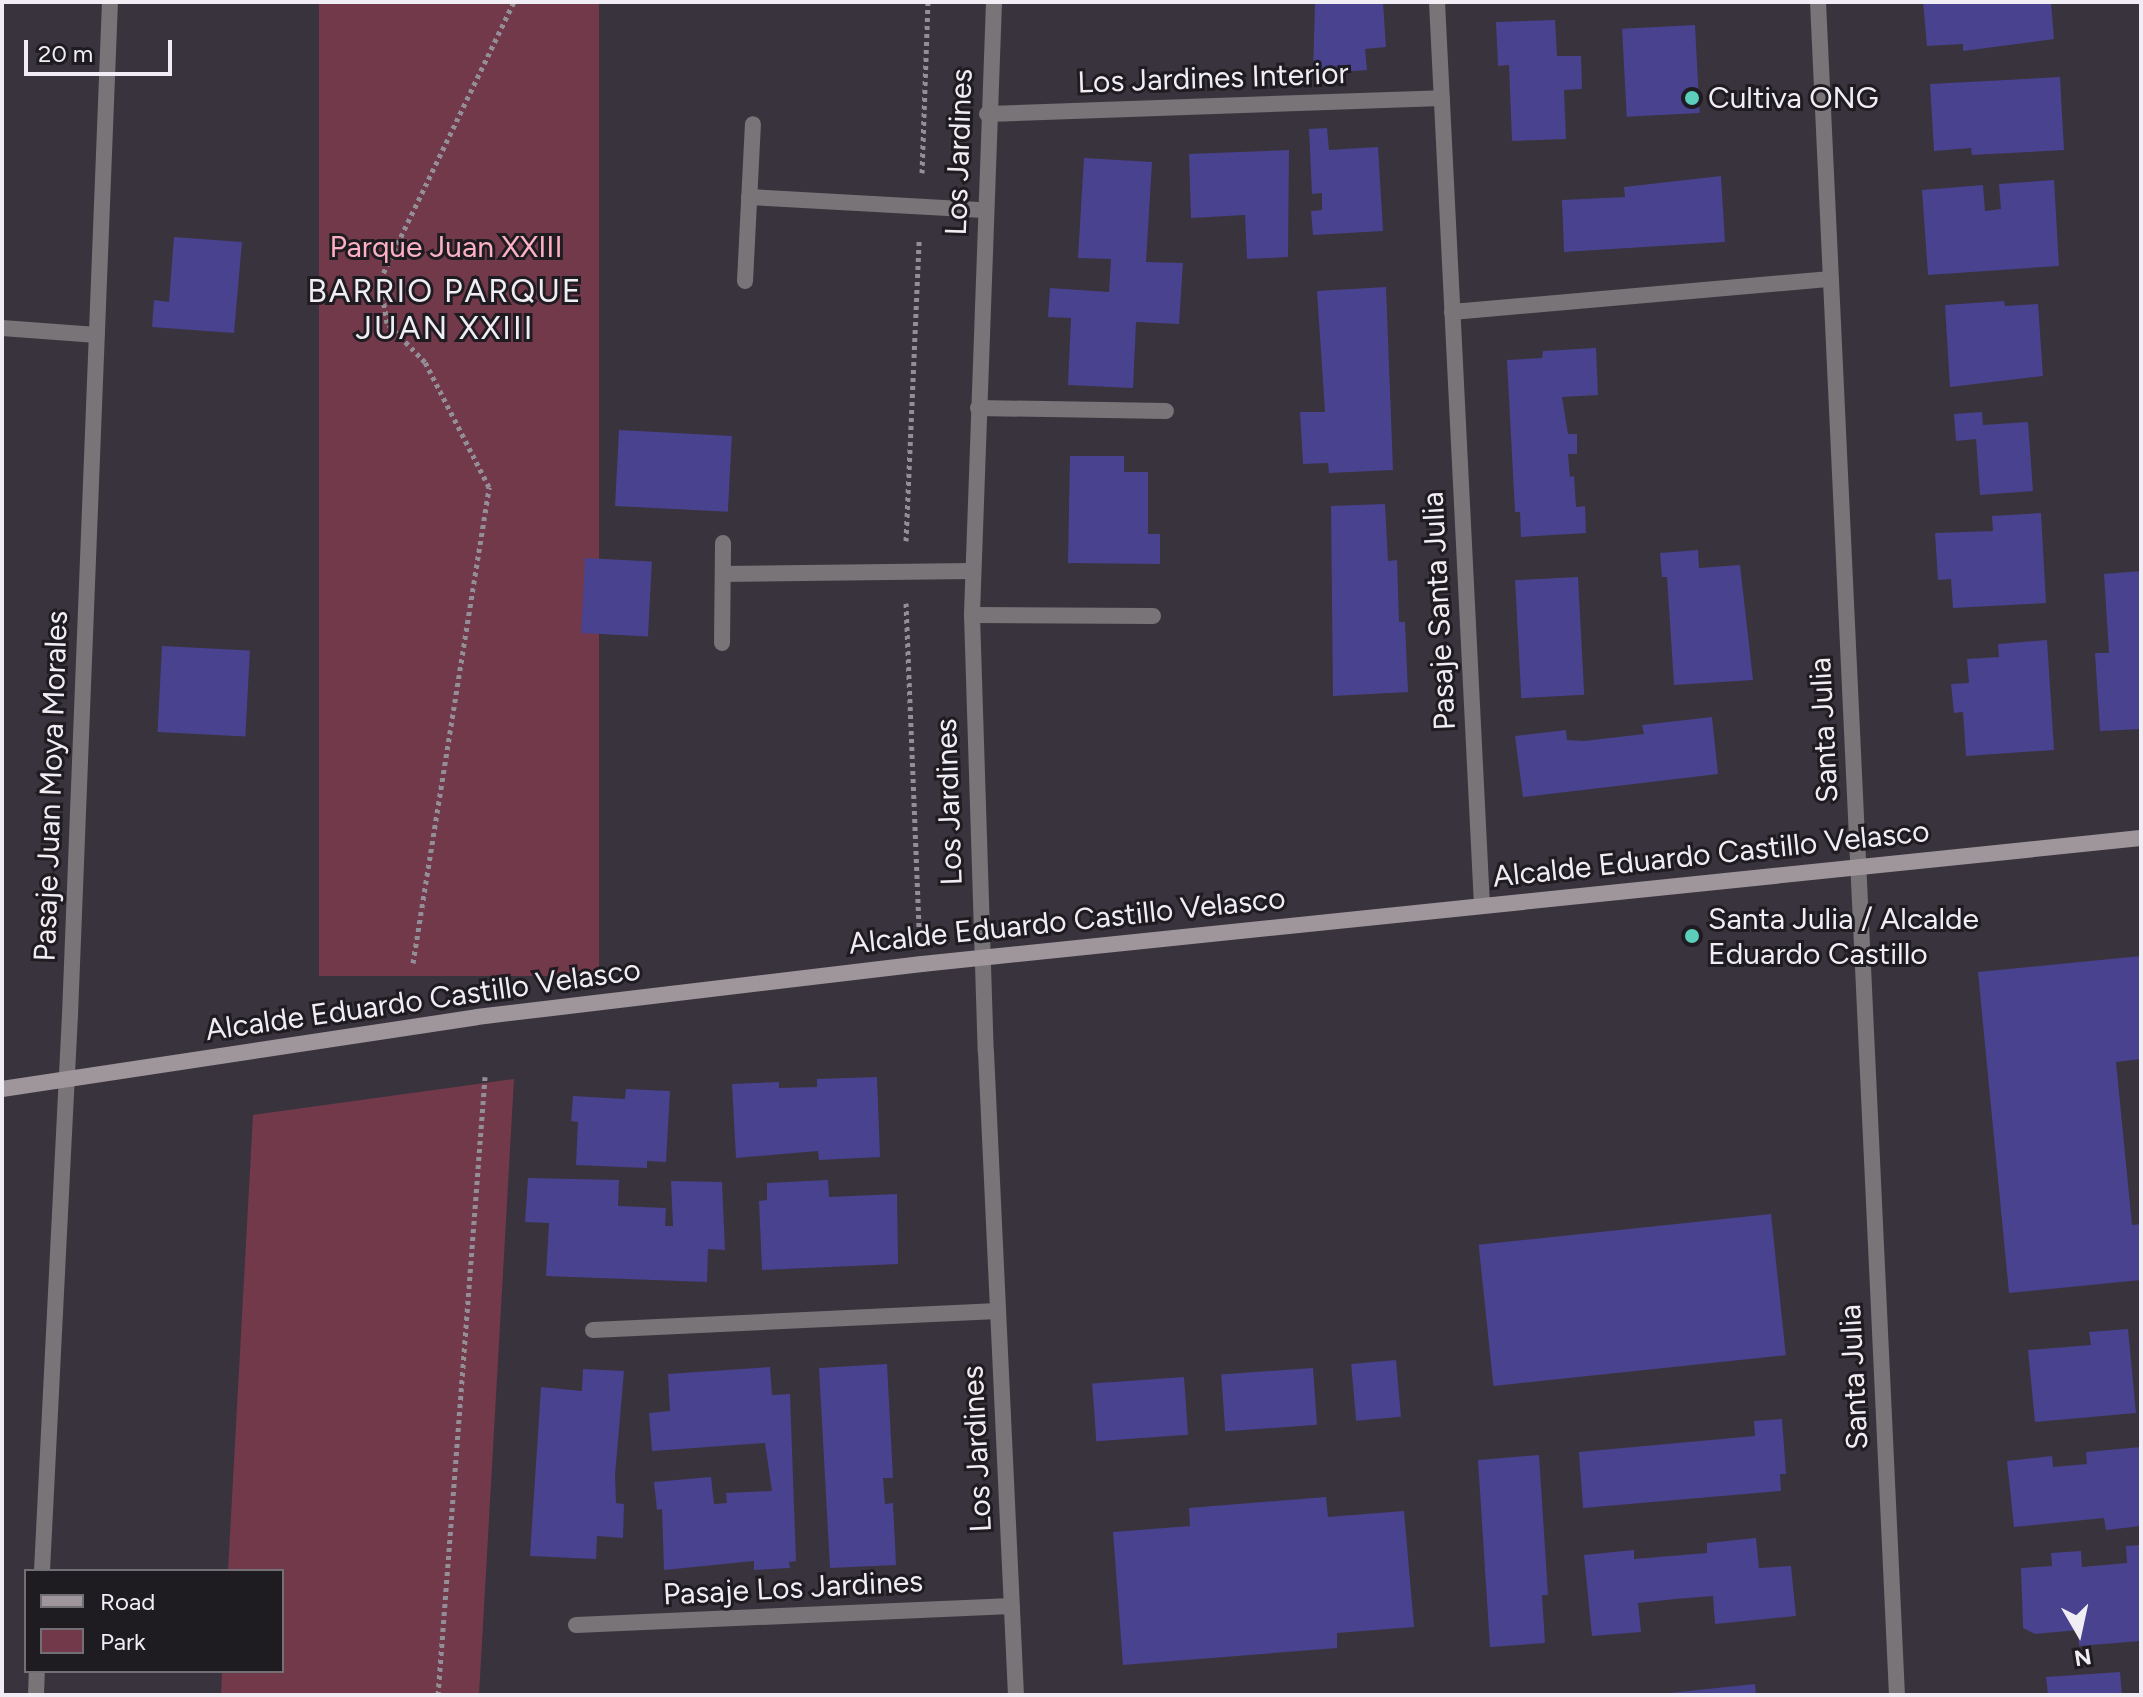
<!DOCTYPE html>
<style>
body{margin:0}
#map{position:relative;width:2143px;height:1697px;overflow:hidden;background:#39333d;font-family:Figtree,sans-serif}
div>[style]{position:absolute}
[style*='--x']{left:calc(var(--x)*1px);top:calc(var(--y)*1px);width:calc(var(--w)*1px);rotate:calc(var(--a)*1deg)}
.green>*{inset:0;background:#72394b;transform-origin:0 0}
.building>*{inset:0;background:#49428e;transform-origin:0 0}
.path>*{height:5px;margin-top:-2.5px;transform-origin:0;background:repeating-linear-gradient(90deg,#948f97 0 4px,transparent 0 8px)}
.street>*{height:16px;margin:-8px;padding:0 8px;transform-origin:8px;border-radius:8px;background:#797477}
.secondary>*{height:16px;margin:-8px;padding:0 8px;transform-origin:8px;border-radius:8px;background:#9e969b}
.dots>*{width:22px;height:22px;translate:-50% -50%;box-sizing:border-box;border:4px solid #1f1c21;border-radius:50%}
span{translate:-50% -50%;white-space:nowrap;text-align:center;line-height:1.15;-webkit-text-stroke:6px #1f1c21;paint-order:stroke}
.street-label{font-size:30px;color:#f1edf4}
.poi-label{font-size:30px;color:#f1edf4}
.left{translate:0 -50%;text-align:left}
.park-label{font-size:30px;color:#fcb0c4}
.neighbourhood-label{font-size:32px;color:#f1edf4;letter-spacing:2px}
.frame{position:absolute;inset:0;border:4px solid #f1edf4;pointer-events:none}
.legend{position:absolute;left:24px;top:1569px;width:260px;height:104px;box-sizing:border-box;background:#1f1c21;border:2px solid #737075;margin:0;padding:10px 14px;list-style:none;font-size:24px;color:#f1edf4}
.legend li{display:flex;align-items:center;gap:16px;height:40px}
.legend b{width:40px;border:2px solid #737075}
.north{position:absolute;left:2039px;top:1593px;width:80px;height:80px;-webkit-text-stroke:6px #1f1c21;paint-order:stroke;rotate:171deg;font-size:22px;font-weight:700;line-height:32px;text-align:center;color:#f1edf4}
.north::after{content:'';display:block;margin:auto;width:28px;height:36px;background:#f1edf4;clip-path:polygon(50% 0,100% 100%,50% 72%,0 100%)}
.scale{position:absolute;left:24px;top:40px;width:148px;height:36px;box-sizing:border-box;border:4px solid #f1edf4;border-top:0;padding-left:10px;font-size:24px;line-height:28px;white-space:nowrap;color:#f1edf4;-webkit-text-stroke:6px #1f1c21;paint-order:stroke}
</style>
<div id="map">
<div class="green">
<i style="left:319px;top:2px;width:280px;height:974px"></i>
<i style="clip-path:polygon(514px 1079px,479px 1695px,221px 1695px,222px 1671px,282px 1671px,282px 1571px,228px 1571px,253px 1115px)"></i>
</div>
<div class="building">
<i style="clip-path:polygon(1315px 2px,1383px 2px,1386px 47px,1365px 49px,1367px 70px,1313px 74px)"></i>
<i style="clip-path:polygon(1923px 2px,2051px 2px,2054px 39px,1963px 51px,1963px 44px,1927px 46px)"></i>
<i style="clip-path:polygon(1555px 20px,1557px 56px,1581px 56px,1582px 89px,1564px 90px,1566px 139px,1512px 141px,1509px 65px,1498px 66px,1496px 22px)"></i>
<i style="left:1695px;top:25px;width:88px;height:73px;rotate:87deg"></i>
<i style="clip-path:polygon(2060px 77px,2064px 150px,1972px 155px,1971px 148px,1934px 151px,1930px 84px)"></i>
<i style="clip-path:polygon(1327px 128px,1329px 150px,1378px 147px,1383px 231px,1313px 235px,1311px 211px,1322px 210px,1322px 193px,1312px 194px,1309px 129px)"></i>
<i style="clip-path:polygon(1289px 150px,1288px 257px,1247px 259px,1245px 215px,1191px 218px,1189px 154px)"></i>
<i style="clip-path:polygon(1084px 158px,1152px 162px,1146px 262px,1183px 263px,1179px 324px,1136px 322px,1133px 388px,1068px 385px,1071px 318px,1048px 317px,1050px 288px,1109px 292px,1111px 259px,1078px 258px)"></i>
<i style="clip-path:polygon(1721px 176px,1725px 242px,1564px 252px,1562px 200px,1625px 197px,1624px 187px)"></i>
<i style="clip-path:polygon(2054px 180px,2059px 266px,1928px 275px,1922px 190px,1983px 185px,1985px 211px,2001px 209px,1999px 184px)"></i>
<i style="clip-path:polygon(174px 237px,242px 242px,234px 333px,152px 327px,154px 300px,169px 302px)"></i>
<i style="clip-path:polygon(1386px 287px,1393px 470px,1329px 473px,1328px 463px,1303px 464px,1300px 412px,1325px 412px,1317px 291px)"></i>
<i style="clip-path:polygon(2004px 301px,2005px 306px,2038px 304px,2043px 376px,1950px 387px,1945px 305px)"></i>
<i style="clip-path:polygon(1596px 348px,1598px 395px,1562px 397px,1568px 434px,1577px 434px,1577px 454px,1568px 454px,1570px 477px,1574px 476px,1576px 507px,1585px 506px,1586px 533px,1521px 537px,1520px 512px,1515px 512px,1507px 360px,1542px 358px,1543px 351px)"></i>
<i style="clip-path:polygon(1982px 412px,1983px 425px,2028px 422px,2033px 491px,1980px 495px,1976px 439px,1956px 441px,1954px 414px)"></i>
<i style="left:619px;top:430px;width:113px;height:76px;rotate:3deg"></i>
<i style="clip-path:polygon(1070px 456px,1124px 456px,1124px 472px,1148px 472px,1148px 534px,1160px 534px,1160px 564px,1068px 563px)"></i>
<i style="clip-path:polygon(1385px 504px,1388px 561px,1397px 560px,1399px 622px,1405px 622px,1408px 692px,1333px 696px,1331px 506px)"></i>
<i style="clip-path:polygon(2041px 513px,2046px 603px,1953px 608px,1951px 579px,1938px 580px,1935px 533px,1993px 531px,1992px 516px)"></i>
<i style="clip-path:polygon(1698px 550px,1699px 568px,1740px 565px,1753px 680px,1674px 685px,1667px 577px,1662px 577px,1660px 553px)"></i>
<i style="left:585px;top:558px;width:67px;height:75px;rotate:3deg"></i>
<i style="clip-path:polygon(2141px 571px,2141px 729px,2100px 731px,2095px 653px,2109px 653px,2104px 574px)"></i>
<i style="left:1578px;top:577px;width:118px;height:63px;rotate:87deg"></i>
<i style="clip-path:polygon(2047px 640px,2054px 750px,1966px 756px,1963px 712px,1954px 713px,1951px 684px,1969px 683px,1967px 659px,1999px 657px,1998px 644px)"></i>
<i style="left:162px;top:646px;width:88px;height:86px;rotate:3deg"></i>
<i style="clip-path:polygon(1712px 717px,1718px 774px,1523px 797px,1515px 736px,1566px 730px,1567px 740px,1584px 741px,1644px 734px,1642px 725px)"></i>
<i style="clip-path:polygon(2141px 956px,2141px 1059px,2116px 1062px,2132px 1225px,2141px 1224px,2141px 1280px,2009px 1293px,1978px 972px)"></i>
<i style="clip-path:polygon(877px 1077px,880px 1157px,819px 1160px,818px 1151px,736px 1158px,732px 1084px,779px 1082px,779px 1088px,817px 1087px,817px 1079px)"></i>
<i style="clip-path:polygon(626px 1089px,670px 1091px,666px 1162px,647px 1161px,647px 1168px,576px 1165px,578px 1122px,571px 1121px,573px 1096px,625px 1099px)"></i>
<i style="clip-path:polygon(528px 1178px,619px 1180px,618px 1206px,666px 1208px,665px 1226px,673px 1226px,671px 1181px,722px 1182px,725px 1250px,708px 1249px,707px 1282px,546px 1276px,549px 1223px,525px 1222px)"></i>
<i style="clip-path:polygon(828px 1180px,829px 1197px,897px 1194px,898px 1264px,762px 1270px,759px 1201px,767px 1200px,767px 1183px)"></i>
<i style="left:1771px;top:1214px;width:142px;height:294px;rotate:84deg"></i>
<i style="clip-path:polygon(2128px 1329px,2136px 1413px,2035px 1422px,2028px 1350px,2091px 1345px,2089px 1332px)"></i>
<i style="left:1396px;top:1360px;width:57px;height:45px;rotate:85deg"></i>
<i style="clip-path:polygon(887px 1364px,893px 1478px,883px 1478px,885px 1504px,893px 1503px,896px 1565px,830px 1568px,819px 1368px)"></i>
<i style="clip-path:polygon(770px 1367px,772px 1395px,790px 1394px,796px 1561px,789px 1562px,790px 1568px,754px 1570px,754px 1561px,664px 1570px,662px 1509px,657px 1510px,654px 1482px,711px 1477px,714px 1504px,727px 1503px,726px 1493px,772px 1491px,765px 1443px,652px 1451px,649px 1413px,670px 1411px,668px 1374px)"></i>
<i style="left:1313px;top:1368px;width:57px;height:92px;rotate:86deg"></i>
<i style="clip-path:polygon(583px 1369px,624px 1371px,615px 1475px,616px 1503px,624px 1504px,623px 1538px,597px 1536px,596px 1559px,530px 1556px,541px 1387px,582px 1391px)"></i>
<i style="left:1184px;top:1377px;width:58px;height:92px;rotate:86deg"></i>
<i style="clip-path:polygon(1782px 1419px,1786px 1474px,1780px 1474px,1781px 1491px,1583px 1508px,1579px 1452px,1755px 1436px,1754px 1421px)"></i>
<i style="clip-path:polygon(2141px 1447px,2141px 1526px,2106px 1530px,2104px 1518px,2014px 1527px,2007px 1461px,2052px 1456px,2053px 1467px,2087px 1464px,2086px 1452px)"></i>
<i style="clip-path:polygon(1539px 1455px,1548px 1595px,1542px 1595px,1545px 1643px,1490px 1647px,1478px 1460px)"></i>
<i style="clip-path:polygon(1326px 1497px,1328px 1517px,1404px 1511px,1414px 1627px,1337px 1633px,1337px 1648px,1123px 1665px,1113px 1532px,1190px 1526px,1189px 1508px)"></i>
<i style="clip-path:polygon(1756px 1538px,1759px 1568px,1791px 1566px,1796px 1616px,1715px 1624px,1713px 1596px,1675px 1599px,1638px 1603px,1641px 1632px,1592px 1636px,1584px 1555px,1634px 1550px,1634px 1559px,1707px 1553px,1707px 1543px)"></i>
<i style="clip-path:polygon(2141px 1545px,2141px 1641px,2079px 1646px,2078px 1630px,2035px 1634px,2023px 1628px,2021px 1568px,2052px 1566px,2051px 1553px,2081px 1551px,2082px 1567px,2127px 1563px,2126px 1546px)"></i>
<i style="clip-path:polygon(2120px 1672px,2122px 1695px,2048px 1695px,2046px 1677px)"></i>
<i style="clip-path:polygon(1755px 1684px,1756px 1695px,1669px 1695px,1669px 1693px)"></i>
</div>
<div class="path">
<i style="--x:922;--y:173;--w:171;--a:-88"></i>
<i style="--x:906;--y:541;--w:302;--a:-87.5"></i>
<i style="--x:906;--y:603;--w:329;--a:87.7"></i>
<i style="--x:413;--y:963;--w:482;--a:-80.9"></i>
<i style="--x:489;--y:487;--w:140;--a:-117.1"></i>
<i style="--x:425;--y:362;--w:54;--a:-134.3"></i>
<i style="--x:387;--y:323;--w:44;--a:-99.2"></i>
<i style="--x:380;--y:280;--w:309;--a:-64.3"></i>
<i style="--x:438;--y:1695;--w:620;--a:-85.65"></i>
</div>
<div class="street">
<i style="--x:994;--y:2;--w:613;--a:92.06"></i>
<i style="--x:972;--y:615;--w:437;--a:88.2"></i>
<i style="--x:986;--y:1052;--w:644;--a:87.33"></i>
<i style="--x:1437;--y:2;--w:905;--a:87.15"></i>
<i style="--x:1818;--y:2;--w:1695;--a:87.33"></i>
<i style="--x:987;--y:114;--w:455;--a:-2"></i>
<i style="--x:749;--y:197;--w:235;--a:3.2"></i>
<i style="--x:745;--y:281;--w:157;--a:-87.1"></i>
<i style="--x:1452;--y:312;--w:380;--a:-5"></i>
<i style="--x:2;--y:328;--w:95;--a:4.2"></i>
<i style="--x:978;--y:408;--w:188;--a:0.9"></i>
<i style="--x:723;--y:574;--w:249;--a:-0.7"></i>
<i style="--x:972;--y:615;--w:181;--a:0.3"></i>
<i style="--x:722;--y:643;--w:100;--a:-89.4"></i>
<i style="--x:593;--y:1330;--w:405;--a:-2.7"></i>
<i style="--x:42;--y:1571;--w:557;--a:-87.12"></i>
<i style="--x:70;--y:1015;--w:1014;--a:-87.74"></i>
<i style="--x:576;--y:1625;--w:436;--a:-2.5"></i>
<i style="--x:36;--y:1695;--w:24;--a:-88"></i>
</div>
<div class="secondary">
<i style="--x:2;--y:1089;--w:480;--a:-8.6"></i>
<i style="--x:477;--y:1017;--w:448;--a:-6.8"></i>
<i style="--x:922;--y:964;--w:1225;--a:-5.9"></i>
</div>
<div class="dots">
<i style="left:1692px;top:98px;background:#5bcebc"></i>
<i style="left:1692px;top:936px;background:#5bcebc"></i>
</div>
<div class="street-label">
<span style="left:1213px;top:78px;rotate:-2deg">Los Jardines Interior</span>
<span style="left:959px;top:152px;rotate:-88deg">Los Jardines</span>
<span style="left:1439px;top:611px;rotate:-93deg">Pasaje Santa Julia</span>
<span style="left:1824px;top:730px;rotate:-93deg">Santa Julia</span>
<span style="left:51px;top:786px;rotate:-88deg">Pasaje Juan Moya Morales</span>
<span style="left:949px;top:802px;rotate:-92deg">Los Jardines</span>
<span style="left:1711px;top:854px;rotate:-6deg">Alcalde Eduardo Castillo Velasco</span>
<span style="left:1067px;top:921px;rotate:-6deg">Alcalde Eduardo Castillo Velasco</span>
<span style="left:423px;top:1000px;rotate:-8deg">Alcalde Eduardo Castillo Velasco</span>
<span style="left:1854px;top:1377px;rotate:-93deg">Santa Julia</span>
<span style="left:977px;top:1449px;rotate:-93deg">Los Jardines</span>
<span style="left:793px;top:1588px;rotate:-3deg">Pasaje Los Jardines</span>
</div>
<div class="poi-label">
<span class="left" style="left:1708px;top:98px">Cultiva ONG</span>
<span class="left" style="left:1708px;top:936px">Santa Julia / Alcalde<br>Eduardo Castillo</span>
</div>
<div class="park-label">
<span style="left:446px;top:247px">Parque Juan XXIII</span>
</div>
<div class="neighbourhood-label">
<span style="left:445px;top:310px">BARRIO PARQUE<br>JUAN XXIII</span>
</div>
<div class="frame"></div>
<ul class="legend">
<li><b style="height:10px;background:#9e969b"></b>Road</li>
<li><b style="height:22px;background:#72394b"></b>Park</li>
</ul>
<div class="north">N</div>
<div class="scale">20 m</div>
</div>
